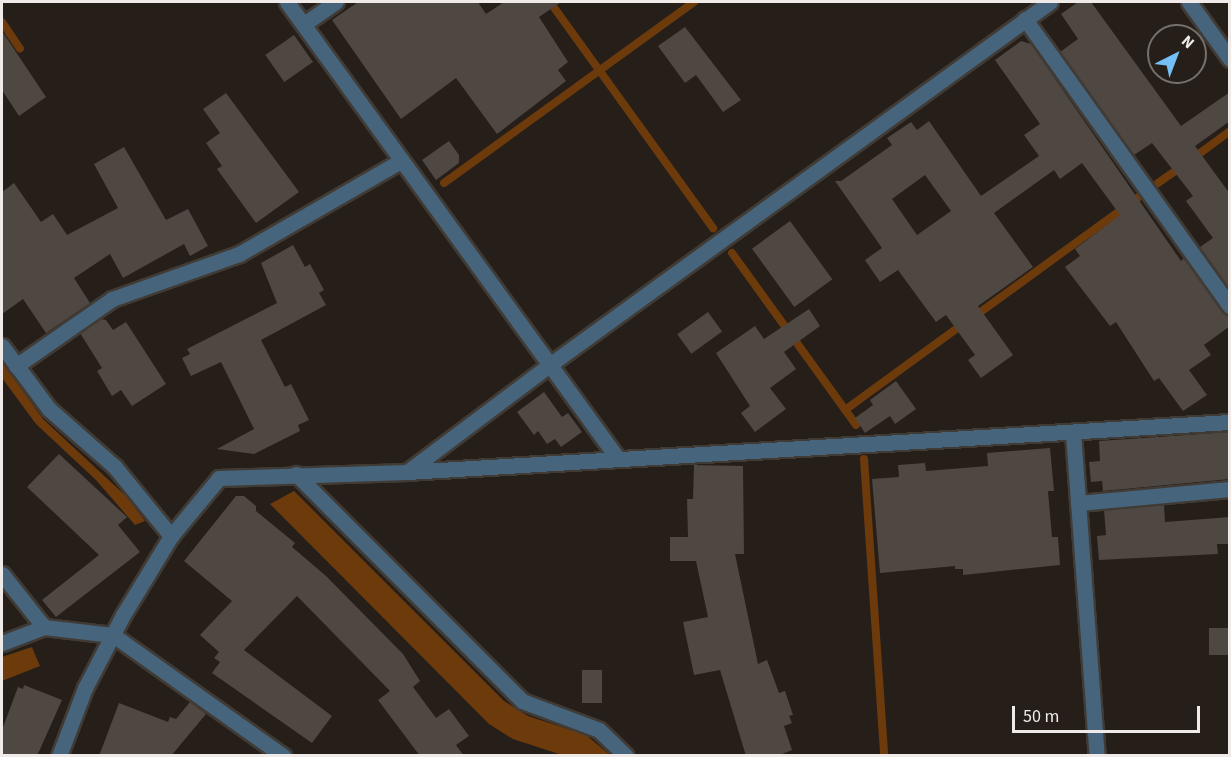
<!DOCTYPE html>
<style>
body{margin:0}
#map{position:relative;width:1231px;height:757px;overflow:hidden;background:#251e19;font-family:"Source Sans 3",sans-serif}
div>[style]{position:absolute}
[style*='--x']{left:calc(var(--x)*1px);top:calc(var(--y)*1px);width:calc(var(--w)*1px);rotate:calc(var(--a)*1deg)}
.water>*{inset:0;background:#6d3a0c}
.stream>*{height:8px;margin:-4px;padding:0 4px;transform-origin:4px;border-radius:4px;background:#6d3a0c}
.building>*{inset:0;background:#4f4742;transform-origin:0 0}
.roads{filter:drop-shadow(2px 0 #413b36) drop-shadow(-2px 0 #413b36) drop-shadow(0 2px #413b36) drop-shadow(0 -2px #413b36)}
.minor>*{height:15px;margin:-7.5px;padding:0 7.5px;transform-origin:7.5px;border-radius:7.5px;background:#46657c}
span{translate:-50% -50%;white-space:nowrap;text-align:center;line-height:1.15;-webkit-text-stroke:6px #251e19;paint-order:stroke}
.frame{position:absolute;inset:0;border:3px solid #f0ebe8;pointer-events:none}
.north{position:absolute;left:1147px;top:24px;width:60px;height:60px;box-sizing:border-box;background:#251e19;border:2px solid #76706c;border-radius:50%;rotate:42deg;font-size:16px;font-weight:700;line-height:24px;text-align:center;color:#f0ebe8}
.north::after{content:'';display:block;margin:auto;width:21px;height:27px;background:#74c0f6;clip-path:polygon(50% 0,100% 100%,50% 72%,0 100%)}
.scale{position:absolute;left:1012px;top:706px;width:188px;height:27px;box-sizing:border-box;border:3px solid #f0ebe8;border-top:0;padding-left:8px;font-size:18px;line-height:21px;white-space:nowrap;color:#f0ebe8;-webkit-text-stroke:4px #251e19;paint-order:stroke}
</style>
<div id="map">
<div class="water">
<i style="clip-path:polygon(2px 362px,43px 419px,127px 497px,145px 521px,135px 525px,96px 480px,36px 424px,2px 378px)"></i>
<i style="clip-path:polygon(294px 491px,504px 701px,528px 716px,586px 735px,610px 755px,562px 755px,513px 739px,489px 724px,270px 504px)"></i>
<i style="clip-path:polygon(32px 647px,40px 666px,2px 681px,2px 657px)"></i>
</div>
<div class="stream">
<i style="--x:550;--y:2;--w:279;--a:54.2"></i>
<i style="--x:2;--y:22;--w:32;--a:56"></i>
<i style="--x:1192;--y:159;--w:47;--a:-36.4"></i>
<i style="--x:444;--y:183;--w:309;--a:-35.9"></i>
<i style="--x:1158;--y:183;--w:29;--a:-35"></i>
<i style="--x:732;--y:253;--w:212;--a:54.2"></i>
<i style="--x:975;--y:316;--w:203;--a:-36"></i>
<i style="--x:845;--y:410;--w:146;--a:-36.1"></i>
<i style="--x:864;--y:459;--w:298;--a:86.1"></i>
</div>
<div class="building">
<i style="clip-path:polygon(358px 2px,478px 2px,486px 14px,504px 2px,561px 2px,539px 17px,568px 62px,558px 70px,566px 81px,497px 134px,456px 78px,401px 119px,332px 20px)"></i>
<i style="clip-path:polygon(1078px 2px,1091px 2px,1181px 126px,1230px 92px,1230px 121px,1195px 146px,1230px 194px,1230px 289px,1200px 247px,1213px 238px,1186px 201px,1193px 196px,1152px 143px,1134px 155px,1060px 52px,1078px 39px,1061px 14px)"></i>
<i style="clip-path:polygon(685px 27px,741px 100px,723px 112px,696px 75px,685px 83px,658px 46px)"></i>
<i style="clip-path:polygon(2px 31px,46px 97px,19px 116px,2px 90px)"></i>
<i style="left:294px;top:35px;width:33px;height:35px;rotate:55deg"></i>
<i style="clip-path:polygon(evenodd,1021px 41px,1031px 44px,1181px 261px,1184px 258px,1222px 312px,1230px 316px,1230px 326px,1204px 345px,1211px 355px,1189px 370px,1207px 395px,1183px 411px,1159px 378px,1154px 381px,1116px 322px,1110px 326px,1065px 267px,1080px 256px,1075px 249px,1120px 215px,1082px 163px,1060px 179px,1054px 170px,994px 213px,1033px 267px,978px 306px,1013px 355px,981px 378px,968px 360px,975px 355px,946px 315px,936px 322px,898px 270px,880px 282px,865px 260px,882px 248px,835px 181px,841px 181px,892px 145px,887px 138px,911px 122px,917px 130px,929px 121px,981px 196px,1039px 156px,1024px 135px,1040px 124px,995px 60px,1021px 41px,925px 175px,951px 211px,917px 235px,892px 199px,925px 175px)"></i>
<i style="clip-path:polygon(226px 93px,299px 192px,256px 223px,217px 169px,222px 166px,206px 143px,220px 133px,203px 109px)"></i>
<i style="clip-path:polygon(449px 141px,459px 155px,459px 163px,436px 180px,422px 160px)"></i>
<i style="clip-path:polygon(124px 147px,166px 220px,188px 209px,208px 246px,190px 256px,184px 244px,123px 278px,110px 254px,74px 278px,90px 303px,46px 333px,23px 299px,2px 314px,2px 192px,14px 183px,41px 222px,53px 214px,67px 235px,118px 208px,94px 164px)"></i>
<i style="left:790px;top:221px;width:72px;height:47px;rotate:54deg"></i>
<i style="clip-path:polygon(293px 245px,305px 267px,310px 264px,324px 290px,319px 293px,326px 305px,261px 340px,285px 387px,291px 384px,309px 420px,298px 425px,300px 431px,254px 454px,217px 449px,254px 429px,221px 362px,191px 376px,182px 358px,190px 354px,187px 349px,277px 303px,261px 263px)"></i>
<i style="clip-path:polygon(809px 309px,820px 326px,784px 352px,796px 369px,770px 388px,786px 409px,755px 432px,741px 413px,750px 406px,716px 353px,755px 326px,764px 339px)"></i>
<i style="left:708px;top:312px;width:24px;height:38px;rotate:54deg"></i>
<i style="clip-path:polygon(101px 319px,106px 320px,113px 330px,126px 322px,166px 384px,132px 406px,121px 390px,112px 396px,97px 371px,102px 368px,80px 333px)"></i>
<i style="clip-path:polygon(896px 381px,916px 409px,895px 424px,890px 416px,865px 433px,855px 418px,873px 405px,870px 400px)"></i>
<i style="clip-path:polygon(544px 392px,562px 417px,568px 413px,582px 432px,561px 447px,555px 439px,547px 444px,538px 431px,534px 435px,517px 412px)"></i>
<i style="clip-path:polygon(1230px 432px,1230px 479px,1103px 491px,1102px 481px,1091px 482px,1089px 462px,1100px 461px,1099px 441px)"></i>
<i style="clip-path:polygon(1050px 448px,1054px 491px,1048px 491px,1052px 537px,1058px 537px,1060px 565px,963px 575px,963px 569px,955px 569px,955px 566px,880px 573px,872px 479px,899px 477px,898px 465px,925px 463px,926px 471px,988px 466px,987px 453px)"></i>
<i style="clip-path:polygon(59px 454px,127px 517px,118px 525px,140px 552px,56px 617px,42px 600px,99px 555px,27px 487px)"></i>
<i style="clip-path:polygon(694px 465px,743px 466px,744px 554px,735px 554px,758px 664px,767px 660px,779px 693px,785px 691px,793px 715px,789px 716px,792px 723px,784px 726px,792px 750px,777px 756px,746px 756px,720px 670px,694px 675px,683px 622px,708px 617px,696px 561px,670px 561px,670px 537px,688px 537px,687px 499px,693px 499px)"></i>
<i style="clip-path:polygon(236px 496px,244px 496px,256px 506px,256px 511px,295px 543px,292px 547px,326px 576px,403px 654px,420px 681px,413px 687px,436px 718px,449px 709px,469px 736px,456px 745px,464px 756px,420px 756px,378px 700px,390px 691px,297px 596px,244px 650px,332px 716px,312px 743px,212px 673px,220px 662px,214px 658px,219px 652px,200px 635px,232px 601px,184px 561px)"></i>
<i style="clip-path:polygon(1164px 505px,1165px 522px,1230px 517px,1230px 544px,1217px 544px,1218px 554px,1099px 560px,1097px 536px,1106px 535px,1104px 510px)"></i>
<i style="left:1230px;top:628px;width:27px;height:21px;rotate:90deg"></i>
<i style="left:582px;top:670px;width:20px;height:33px"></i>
<i style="clip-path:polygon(24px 685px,62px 700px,37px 756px,2px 756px,2px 730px,18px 687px,23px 689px)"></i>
<i style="clip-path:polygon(190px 702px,206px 714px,171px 756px,99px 756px,119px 703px,168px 722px,170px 717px,176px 719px)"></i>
</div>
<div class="roads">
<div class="minor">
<i style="--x:287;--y:2;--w:564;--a:54.08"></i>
<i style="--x:1189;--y:2;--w:70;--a:54.3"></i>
<i style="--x:1025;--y:19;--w:353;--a:54.5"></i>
<i style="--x:304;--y:24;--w:39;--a:-35"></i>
<i style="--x:2;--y:346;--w:79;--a:53.3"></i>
<i style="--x:49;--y:409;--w:88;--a:41.3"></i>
<i style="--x:115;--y:467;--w:89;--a:50.9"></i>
<i style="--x:16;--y:366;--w:117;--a:-34.9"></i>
<i style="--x:112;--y:299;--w:135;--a:-19.5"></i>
<i style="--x:239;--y:254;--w:187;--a:-29.9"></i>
<i style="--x:1073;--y:433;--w:324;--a:85.8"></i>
<i style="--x:407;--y:472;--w:176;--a:-36.9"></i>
<i style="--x:548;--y:366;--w:620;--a:-35.95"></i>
<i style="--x:296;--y:474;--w:320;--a:45.1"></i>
<i style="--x:522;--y:701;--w:82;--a:20.6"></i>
<i style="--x:599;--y:730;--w:37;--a:44"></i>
<i style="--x:1078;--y:503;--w:153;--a:-5.3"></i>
<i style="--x:2;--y:574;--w:68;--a:51.6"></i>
<i style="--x:2;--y:643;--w:45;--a:-20.9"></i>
<i style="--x:44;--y:627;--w:69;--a:6.6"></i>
<i style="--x:113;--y:635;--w:209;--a:35.4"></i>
<i style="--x:59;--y:756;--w:73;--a:-69.1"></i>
<i style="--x:85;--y:688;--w:82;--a:-62.5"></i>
<i style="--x:123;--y:615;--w:92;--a:-58.7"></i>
<i style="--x:171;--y:536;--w:75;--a:-50.4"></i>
<i style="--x:219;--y:478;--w:188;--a:-1.8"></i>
<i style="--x:407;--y:472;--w:825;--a:-3.48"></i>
</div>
</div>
<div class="frame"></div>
<div class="north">N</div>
<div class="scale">50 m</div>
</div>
